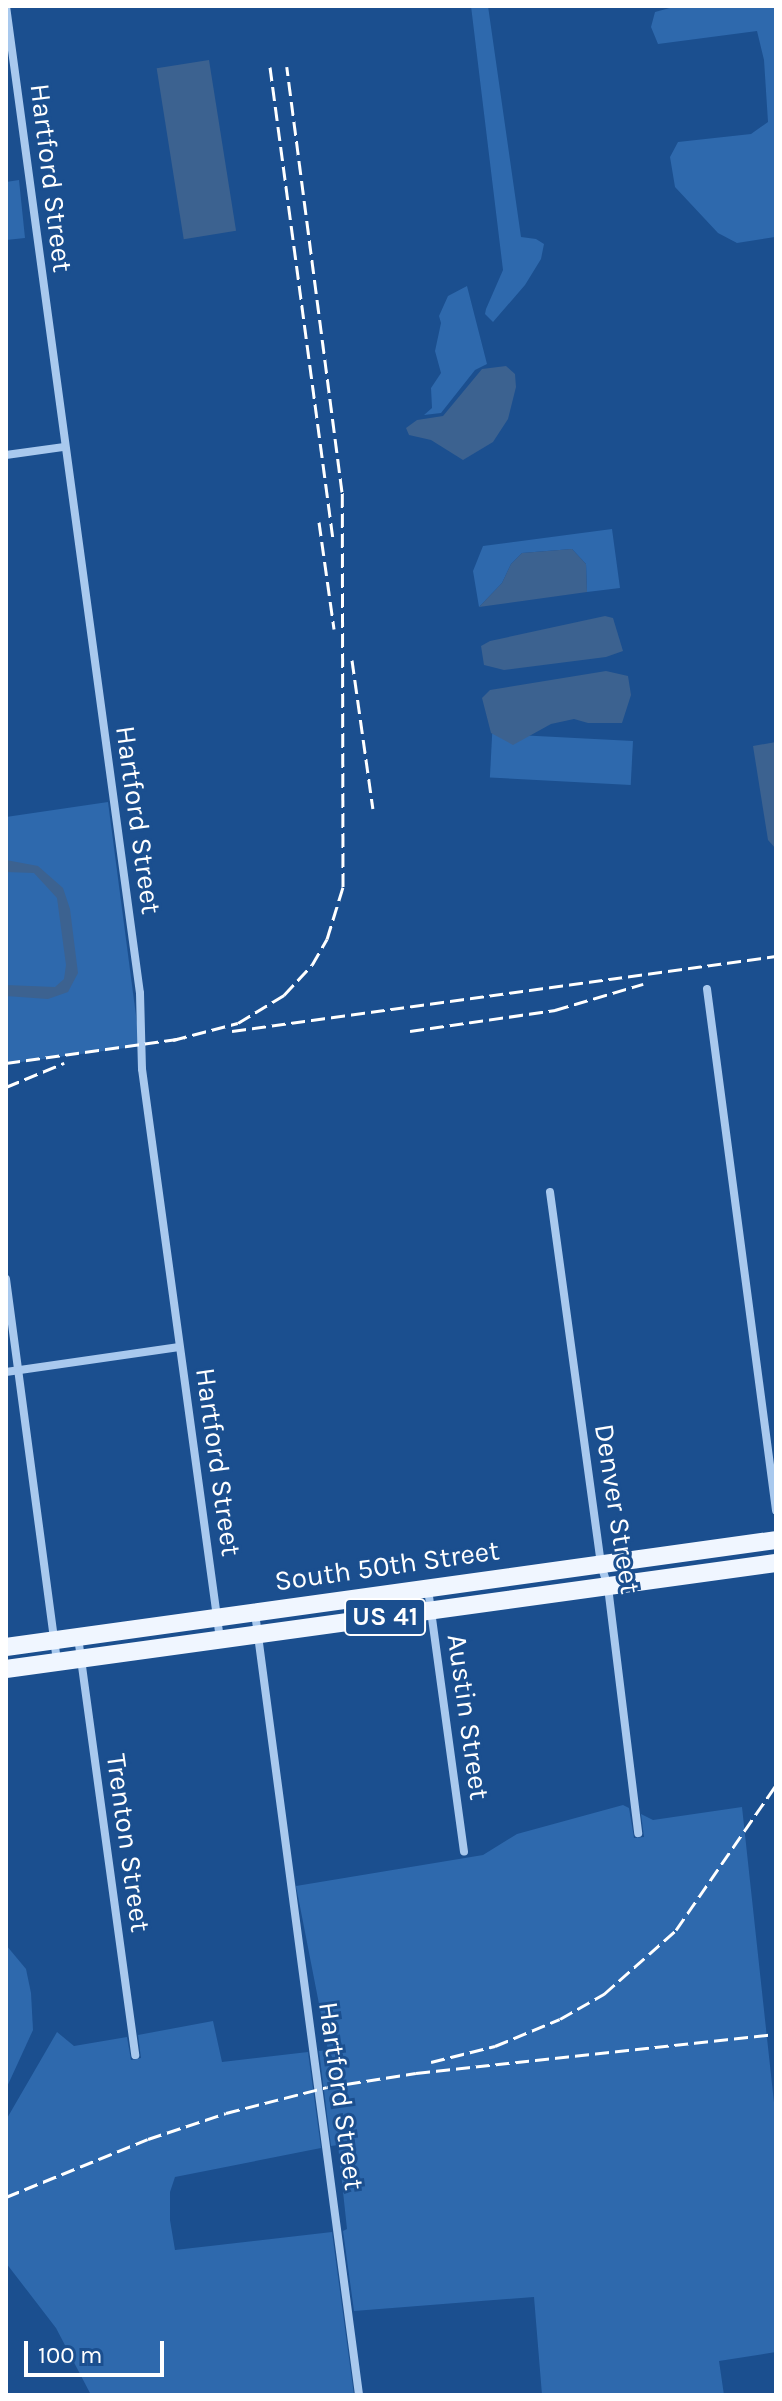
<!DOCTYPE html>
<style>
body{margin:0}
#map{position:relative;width:782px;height:2401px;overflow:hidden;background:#1b4f8f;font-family:Karla,sans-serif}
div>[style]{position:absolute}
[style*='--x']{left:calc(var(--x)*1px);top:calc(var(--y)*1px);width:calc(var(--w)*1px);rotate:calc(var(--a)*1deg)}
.green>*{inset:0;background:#2e69ad;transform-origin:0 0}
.water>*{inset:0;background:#3c6290;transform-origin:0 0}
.minor>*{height:8px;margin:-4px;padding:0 4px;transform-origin:4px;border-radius:4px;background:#a9c9ee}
.primary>*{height:18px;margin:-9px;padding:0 9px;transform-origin:9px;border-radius:9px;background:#f0f6ff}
.rail>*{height:3px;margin-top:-1.5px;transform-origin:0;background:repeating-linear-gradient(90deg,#fff 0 14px,transparent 0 20px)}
span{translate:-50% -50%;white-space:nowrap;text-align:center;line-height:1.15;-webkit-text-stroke:6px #1b4f8f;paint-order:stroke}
.shield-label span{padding:2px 6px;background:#1b4f8f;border:2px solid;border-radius:6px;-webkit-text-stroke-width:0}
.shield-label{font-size:26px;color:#fff;font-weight:700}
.street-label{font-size:28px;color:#fff}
.frame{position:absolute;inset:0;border:8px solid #fff;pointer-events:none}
.scale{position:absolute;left:24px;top:2341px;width:140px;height:36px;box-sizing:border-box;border:4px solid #fff;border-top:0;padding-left:10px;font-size:24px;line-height:28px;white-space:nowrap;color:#fff;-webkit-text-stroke:6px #1b4f8f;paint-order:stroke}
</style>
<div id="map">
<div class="green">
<i style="clip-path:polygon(471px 6px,488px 6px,521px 237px,536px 239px,544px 244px,541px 259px,525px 285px,493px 322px,485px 314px,486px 309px,503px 270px)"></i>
<i style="clip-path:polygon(677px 6px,776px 6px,776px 244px,775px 237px,737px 243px,718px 233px,675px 187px,670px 157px,678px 142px,751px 134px,768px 122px,764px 60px,757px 31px,658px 44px,651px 27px,655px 12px)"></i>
<i style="clip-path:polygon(19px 180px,25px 238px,6px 240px,6px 182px)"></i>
<i style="clip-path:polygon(467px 286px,487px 364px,475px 370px,441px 413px,424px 415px,432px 408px,431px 388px,441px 373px,435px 351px,441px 323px,439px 316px,448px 296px)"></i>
<i style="clip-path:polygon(612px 529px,620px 588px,587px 592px,586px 564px,572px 549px,522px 553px,511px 564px,502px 583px,479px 607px,473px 571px,483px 546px)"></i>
<i style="left:633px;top:741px;width:44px;height:141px;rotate:93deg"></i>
<i style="clip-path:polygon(108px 802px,140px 1046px,6px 1064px,6px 817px)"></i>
<i style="clip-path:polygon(623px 1805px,629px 1808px,634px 1838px,644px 1837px,641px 1814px,653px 1820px,742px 1807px,776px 2121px,776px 2352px,719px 2361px,724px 2395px,542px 2395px,534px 2297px,354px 2311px,343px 2231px,347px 2229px,338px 2145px,331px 2146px,319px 2051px,328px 2050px,296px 1886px,483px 1855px,517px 1834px)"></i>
<i style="clip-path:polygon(6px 1945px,26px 1969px,31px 1993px,33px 2030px,6px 2089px)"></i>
<i style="clip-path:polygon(213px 2021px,222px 2062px,308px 2052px,321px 2148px,175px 2177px,170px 2192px,170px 2220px,175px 2250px,332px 2232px,354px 2395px,91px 2395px,56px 2328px,6px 2263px,6px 2120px,57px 2032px,74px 2046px,127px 2037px,131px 2060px,141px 2058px,138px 2035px)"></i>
</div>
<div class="water">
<i style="left:209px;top:60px;width:173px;height:53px;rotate:81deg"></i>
<i style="clip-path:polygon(506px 366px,515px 374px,516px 387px,508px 419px,493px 442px,463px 460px,431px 440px,409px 435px,406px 428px,417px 420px,443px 416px,482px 369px)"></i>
<i style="clip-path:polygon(572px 549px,586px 564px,587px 592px,479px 607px,502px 583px,511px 564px,522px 553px)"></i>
<i style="clip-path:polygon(605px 616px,613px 618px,623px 651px,606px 657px,504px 670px,484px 665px,481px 646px,490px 641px)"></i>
<i style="clip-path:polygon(606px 671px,628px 676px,631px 695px,622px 723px,588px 723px,574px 719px,551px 724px,513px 745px,491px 733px,482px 698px,490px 690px)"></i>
<i style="clip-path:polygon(776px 742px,776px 849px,768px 840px,753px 746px)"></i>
<i style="clip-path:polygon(6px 860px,38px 866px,63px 888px,70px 909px,78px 973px,68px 992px,48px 999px,6px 996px,6px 985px,55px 987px,64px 979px,66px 965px,57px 898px,34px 873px,6px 872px)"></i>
</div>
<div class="minor">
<i style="--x:6;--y:6;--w:996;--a:82.27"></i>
<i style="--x:140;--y:993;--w:76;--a:88.5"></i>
<i style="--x:142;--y:1069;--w:575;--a:82.21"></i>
<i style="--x:6;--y:455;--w:59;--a:-7.9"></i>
<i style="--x:707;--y:989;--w:526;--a:82.46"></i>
<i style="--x:550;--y:1192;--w:376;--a:82.2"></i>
<i style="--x:601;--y:1565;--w:23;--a:72"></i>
<i style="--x:608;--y:1587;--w:248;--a:83"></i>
<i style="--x:6;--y:1279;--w:385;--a:82.4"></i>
<i style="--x:6;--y:1372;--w:175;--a:-8.2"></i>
<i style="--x:428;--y:1589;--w:265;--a:82.2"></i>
<i style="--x:255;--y:1613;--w:789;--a:82.42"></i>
<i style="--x:78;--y:1637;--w:422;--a:82.2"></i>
</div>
<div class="primary">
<i style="--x:6;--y:1647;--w:777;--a:-7.91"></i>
<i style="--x:6;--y:1669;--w:777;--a:-7.84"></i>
</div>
<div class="rail">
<i style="--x:270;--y:67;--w:475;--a:82.4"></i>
<i style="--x:319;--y:522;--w:108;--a:82"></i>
<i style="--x:352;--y:660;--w:150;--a:82"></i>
<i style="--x:232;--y:1031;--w:549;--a:-7.85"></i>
<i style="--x:410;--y:1031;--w:147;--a:-8.2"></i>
<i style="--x:555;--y:1010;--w:92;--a:-16.5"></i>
<i style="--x:173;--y:1040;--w:67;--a:-14.7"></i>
<i style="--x:238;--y:1023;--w:54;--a:-31.3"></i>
<i style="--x:284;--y:995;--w:41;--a:-47"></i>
<i style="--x:312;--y:965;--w:30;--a:-60"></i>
<i style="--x:327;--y:939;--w:54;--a:-72.9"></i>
<i style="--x:343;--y:887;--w:395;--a:-90.1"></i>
<i style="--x:342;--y:492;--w:429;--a:-97.4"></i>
<i style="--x:6;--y:1063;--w:180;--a:-8"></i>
<i style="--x:6;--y:1087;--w:63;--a:-22.5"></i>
<i style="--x:431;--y:2062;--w:66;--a:-14"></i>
<i style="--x:495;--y:2046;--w:70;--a:-22.6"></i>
<i style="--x:560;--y:2019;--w:51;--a:-29.6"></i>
<i style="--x:604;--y:1994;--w:96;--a:-41.6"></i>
<i style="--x:676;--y:1930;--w:176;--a:-55.4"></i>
<i style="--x:6;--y:2197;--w:153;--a:-22.2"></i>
<i style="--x:148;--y:2139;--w:82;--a:-18.4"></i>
<i style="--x:226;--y:2113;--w:104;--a:-14.4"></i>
<i style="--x:327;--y:2087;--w:90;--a:-8.9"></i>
<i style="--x:416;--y:2073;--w:362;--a:-6.2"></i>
</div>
<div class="shield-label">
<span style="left:385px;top:1617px">US 41</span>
</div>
<div class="street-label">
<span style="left:51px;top:178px;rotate:83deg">Hartford Street</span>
<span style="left:138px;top:820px;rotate:82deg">Hartford Street</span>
<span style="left:218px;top:1462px;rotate:82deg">Hartford Street</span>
<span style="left:617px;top:1509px;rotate:81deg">Denver Street</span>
<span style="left:387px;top:1566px;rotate:-8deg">South 50th Street</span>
<span style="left:468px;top:1717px;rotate:82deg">Austin Street</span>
<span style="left:128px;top:1843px;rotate:82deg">Trenton Street</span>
<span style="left:341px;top:2096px;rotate:82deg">Hartford Street</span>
</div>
<div class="frame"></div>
<div class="scale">100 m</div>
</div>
